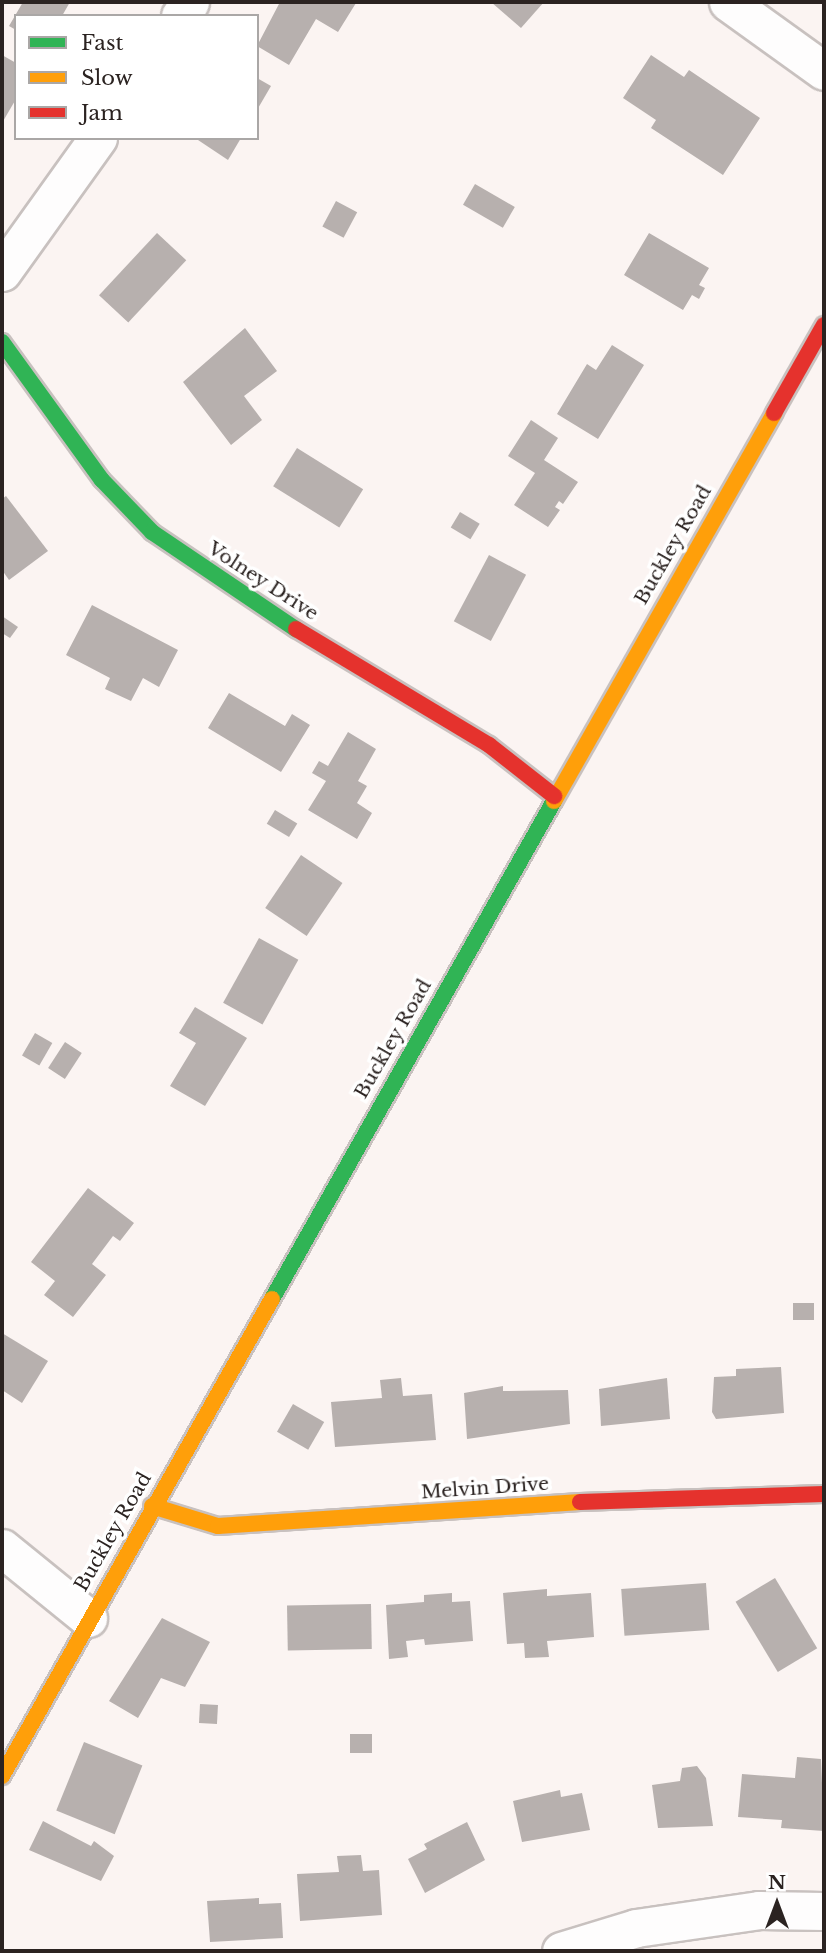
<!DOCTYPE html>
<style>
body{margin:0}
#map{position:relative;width:826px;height:1953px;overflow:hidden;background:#fbf4f2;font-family:"Libre Baskerville",serif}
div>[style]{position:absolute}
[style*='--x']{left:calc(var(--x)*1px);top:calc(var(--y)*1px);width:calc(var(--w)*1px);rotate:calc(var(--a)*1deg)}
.building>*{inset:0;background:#b7b0ae;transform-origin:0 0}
.roads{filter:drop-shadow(2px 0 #c8c1bf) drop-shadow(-2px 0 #c8c1bf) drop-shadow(0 2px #c8c1bf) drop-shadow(0 -2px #c8c1bf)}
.street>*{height:37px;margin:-18.5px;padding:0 18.5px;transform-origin:18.5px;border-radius:18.5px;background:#fefdfd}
.fast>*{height:16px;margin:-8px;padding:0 8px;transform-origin:8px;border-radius:8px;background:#30b455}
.slow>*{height:16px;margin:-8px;padding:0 8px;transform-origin:8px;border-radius:8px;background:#ff9f0a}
.jam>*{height:16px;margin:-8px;padding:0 8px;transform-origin:8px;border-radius:8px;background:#e5322d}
span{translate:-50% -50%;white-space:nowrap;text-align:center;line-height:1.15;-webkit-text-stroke:7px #fff;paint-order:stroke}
.street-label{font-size:19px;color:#2b2321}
.frame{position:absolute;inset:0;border:4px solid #2b2321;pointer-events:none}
.legend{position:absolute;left:14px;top:14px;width:245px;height:126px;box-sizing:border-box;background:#fff;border:2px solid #aaa7a6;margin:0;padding:9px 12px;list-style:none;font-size:21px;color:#2b2321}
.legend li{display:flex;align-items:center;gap:14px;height:35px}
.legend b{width:35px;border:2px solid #aaa7a6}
.north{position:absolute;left:742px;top:1869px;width:70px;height:70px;-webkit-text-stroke:5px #fff;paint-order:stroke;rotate:0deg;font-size:19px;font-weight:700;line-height:28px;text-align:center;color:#2b2321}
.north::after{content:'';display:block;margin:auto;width:24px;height:32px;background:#2b2321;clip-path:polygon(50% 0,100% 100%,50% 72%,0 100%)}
</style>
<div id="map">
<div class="building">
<i style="clip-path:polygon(23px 2px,70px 2px,62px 16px,16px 16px,16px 30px,9px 26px)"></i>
<i style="clip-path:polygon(280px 2px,354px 2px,356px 3px,338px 32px,316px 19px,289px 65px,257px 46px)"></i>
<i style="clip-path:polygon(491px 2px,544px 2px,521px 28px)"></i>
<i style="clip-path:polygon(2px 55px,16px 63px,16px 99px,2px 123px)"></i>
<i style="clip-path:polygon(651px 55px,684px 77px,689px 70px,760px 118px,723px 175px,651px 128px,656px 120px,623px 98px)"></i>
<i style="clip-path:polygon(257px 78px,271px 86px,257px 110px)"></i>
<i style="clip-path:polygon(195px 138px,241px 138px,228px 160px)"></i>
<i style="left:475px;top:184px;width:46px;height:24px;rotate:30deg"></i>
<i style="left:336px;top:201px;width:24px;height:29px;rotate:28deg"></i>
<i style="left:157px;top:233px;width:40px;height:85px;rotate:43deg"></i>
<i style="clip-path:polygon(649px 233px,709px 268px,699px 285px,705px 288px,699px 299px,692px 295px,683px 310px,624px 275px)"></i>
<i style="clip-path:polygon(245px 328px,277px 371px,244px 396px,262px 420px,231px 445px,183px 382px)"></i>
<i style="clip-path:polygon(612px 345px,644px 365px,598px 439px,557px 414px,587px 364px,596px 370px)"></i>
<i style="clip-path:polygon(531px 420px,558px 438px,544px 460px,578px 482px,563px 504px,559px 501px,555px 507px,560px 510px,548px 527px,514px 505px,535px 473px,508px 456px)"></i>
<i style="left:297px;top:448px;width:78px;height:45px;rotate:32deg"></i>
<i style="clip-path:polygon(6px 496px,48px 551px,9px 580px,2px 570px,2px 499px)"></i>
<i style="left:460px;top:512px;width:23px;height:18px;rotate:31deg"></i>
<i style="left:489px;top:555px;width:42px;height:75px;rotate:28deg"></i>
<i style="clip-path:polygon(92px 605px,178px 650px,159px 687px,143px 678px,131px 701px,105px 689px,110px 678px,66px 655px)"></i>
<i style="clip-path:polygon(2px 616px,18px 627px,10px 638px,2px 633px)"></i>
<i style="clip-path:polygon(229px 693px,285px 726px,292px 714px,310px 725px,281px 772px,208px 728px)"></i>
<i style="clip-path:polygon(348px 732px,376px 749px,358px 781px,367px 786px,357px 803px,372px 813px,357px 839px,308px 810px,326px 781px,312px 773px,319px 761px,328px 766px)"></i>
<i style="left:275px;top:810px;width:26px;height:16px;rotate:31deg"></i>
<i style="left:301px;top:855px;width:50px;height:64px;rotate:34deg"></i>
<i style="left:259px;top:938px;width:45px;height:74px;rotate:29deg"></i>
<i style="clip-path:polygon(195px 1007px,247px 1038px,205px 1106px,170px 1086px,196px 1043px,179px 1033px)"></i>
<i style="left:35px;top:1033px;width:20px;height:26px;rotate:30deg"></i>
<i style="left:65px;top:1042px;width:20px;height:31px;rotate:33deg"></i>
<i style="clip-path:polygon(88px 1188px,134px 1223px,120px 1241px,113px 1236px,92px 1264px,106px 1275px,73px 1317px,44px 1295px,55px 1281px,31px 1262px)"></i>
<i style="left:814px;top:1303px;width:17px;height:21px;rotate:90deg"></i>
<i style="clip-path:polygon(2px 1333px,48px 1361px,22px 1403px,2px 1390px)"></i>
<i style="clip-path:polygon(781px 1367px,784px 1413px,716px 1419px,712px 1412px,714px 1377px,736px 1376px,736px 1369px)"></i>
<i style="clip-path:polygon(401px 1378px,403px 1396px,432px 1394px,436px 1440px,335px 1447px,331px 1402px,382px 1398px,380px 1380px)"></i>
<i style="clip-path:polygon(667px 1378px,670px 1419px,601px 1426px,599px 1389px)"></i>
<i style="clip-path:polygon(503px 1386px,503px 1391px,568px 1390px,570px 1424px,467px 1439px,464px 1393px)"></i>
<i style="left:293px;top:1404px;width:36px;height:32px;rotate:30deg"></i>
<i style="left:775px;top:1578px;width:82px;height:46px;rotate:59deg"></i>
<i style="left:706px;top:1583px;width:47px;height:85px;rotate:86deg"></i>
<i style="clip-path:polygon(547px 1589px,547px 1596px,591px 1593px,594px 1637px,547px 1641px,549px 1657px,525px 1658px,524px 1643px,507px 1644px,503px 1593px)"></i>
<i style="clip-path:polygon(452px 1593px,452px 1602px,470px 1601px,473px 1641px,425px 1645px,424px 1639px,406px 1641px,408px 1657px,389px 1659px,386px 1605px,424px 1602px,424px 1595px)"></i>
<i style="left:371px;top:1604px;width:45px;height:84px;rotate:89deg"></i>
<i style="clip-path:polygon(162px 1618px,210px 1642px,185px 1687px,161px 1678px,138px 1718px,109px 1701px)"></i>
<i style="left:200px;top:1704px;width:18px;height:19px;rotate:3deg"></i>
<i style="left:350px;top:1734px;width:22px;height:19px"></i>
<i style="left:84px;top:1742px;width:63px;height:74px;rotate:22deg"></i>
<i style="clip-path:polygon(797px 1757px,821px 1759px,824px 1831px,781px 1828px,782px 1820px,738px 1817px,742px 1774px,795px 1778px)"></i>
<i style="clip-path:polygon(697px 1766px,706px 1778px,713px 1826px,658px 1828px,652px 1785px,680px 1781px,682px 1768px)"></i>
<i style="clip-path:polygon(560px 1790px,561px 1797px,582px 1793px,590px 1830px,522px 1842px,513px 1801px)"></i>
<i style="clip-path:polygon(43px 1821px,91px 1846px,94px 1841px,114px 1856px,101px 1881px,29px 1850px)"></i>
<i style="clip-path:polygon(467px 1822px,485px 1860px,425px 1893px,408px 1859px,427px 1849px,424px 1844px)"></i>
<i style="clip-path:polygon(361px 1855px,363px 1871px,379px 1870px,382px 1915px,300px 1921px,297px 1874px,339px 1872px,337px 1856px)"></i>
<i style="clip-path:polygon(259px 1898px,259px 1904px,281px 1903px,283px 1938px,210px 1942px,207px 1901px)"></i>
</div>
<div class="roads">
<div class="street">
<i style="--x:728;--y:2;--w:118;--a:35.7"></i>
<i style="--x:180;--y:16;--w:17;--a:-54"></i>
<i style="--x:2;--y:272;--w:165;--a:-54.4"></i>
<i style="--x:2;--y:1548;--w:111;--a:39.1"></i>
<i style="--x:561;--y:1951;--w:78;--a:-17"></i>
<i style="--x:636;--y:1928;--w:124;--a:-8.3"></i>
<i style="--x:759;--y:1910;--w:65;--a:0.9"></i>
</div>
<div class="fast">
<i style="--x:2;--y:342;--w:170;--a:54.1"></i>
<i style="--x:102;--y:480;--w:72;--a:46.1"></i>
<i style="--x:152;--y:532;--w:174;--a:34"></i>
<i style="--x:272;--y:1299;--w:572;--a:-60.48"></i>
</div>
<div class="slow">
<i style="--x:554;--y:801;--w:446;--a:-60.4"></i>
<i style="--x:152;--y:1506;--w:69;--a:16.9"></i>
<i style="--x:218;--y:1526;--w:363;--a:-3.8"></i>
<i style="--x:2;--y:1776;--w:548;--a:-60.49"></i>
</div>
<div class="jam">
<i style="--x:774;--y:413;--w:101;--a:-60.4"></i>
<i style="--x:296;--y:629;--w:225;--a:31"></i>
<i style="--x:489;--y:745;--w:83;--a:38.1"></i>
<i style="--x:580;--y:1502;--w:244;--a:-1.9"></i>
</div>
</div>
<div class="street-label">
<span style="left:673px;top:545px;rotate:-60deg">Buckley Road</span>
<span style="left:263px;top:581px;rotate:33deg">Volney Drive</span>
<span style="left:393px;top:1039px;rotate:-60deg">Buckley Road</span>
<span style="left:485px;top:1488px;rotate:-4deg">Melvin Drive</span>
<span style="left:113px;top:1532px;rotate:-60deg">Buckley Road</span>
</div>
<div class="frame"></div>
<ul class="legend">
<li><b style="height:9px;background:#30b455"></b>Fast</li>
<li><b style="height:9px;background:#ff9f0a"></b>Slow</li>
<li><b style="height:9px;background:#e5322d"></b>Jam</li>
</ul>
<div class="north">N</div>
</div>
